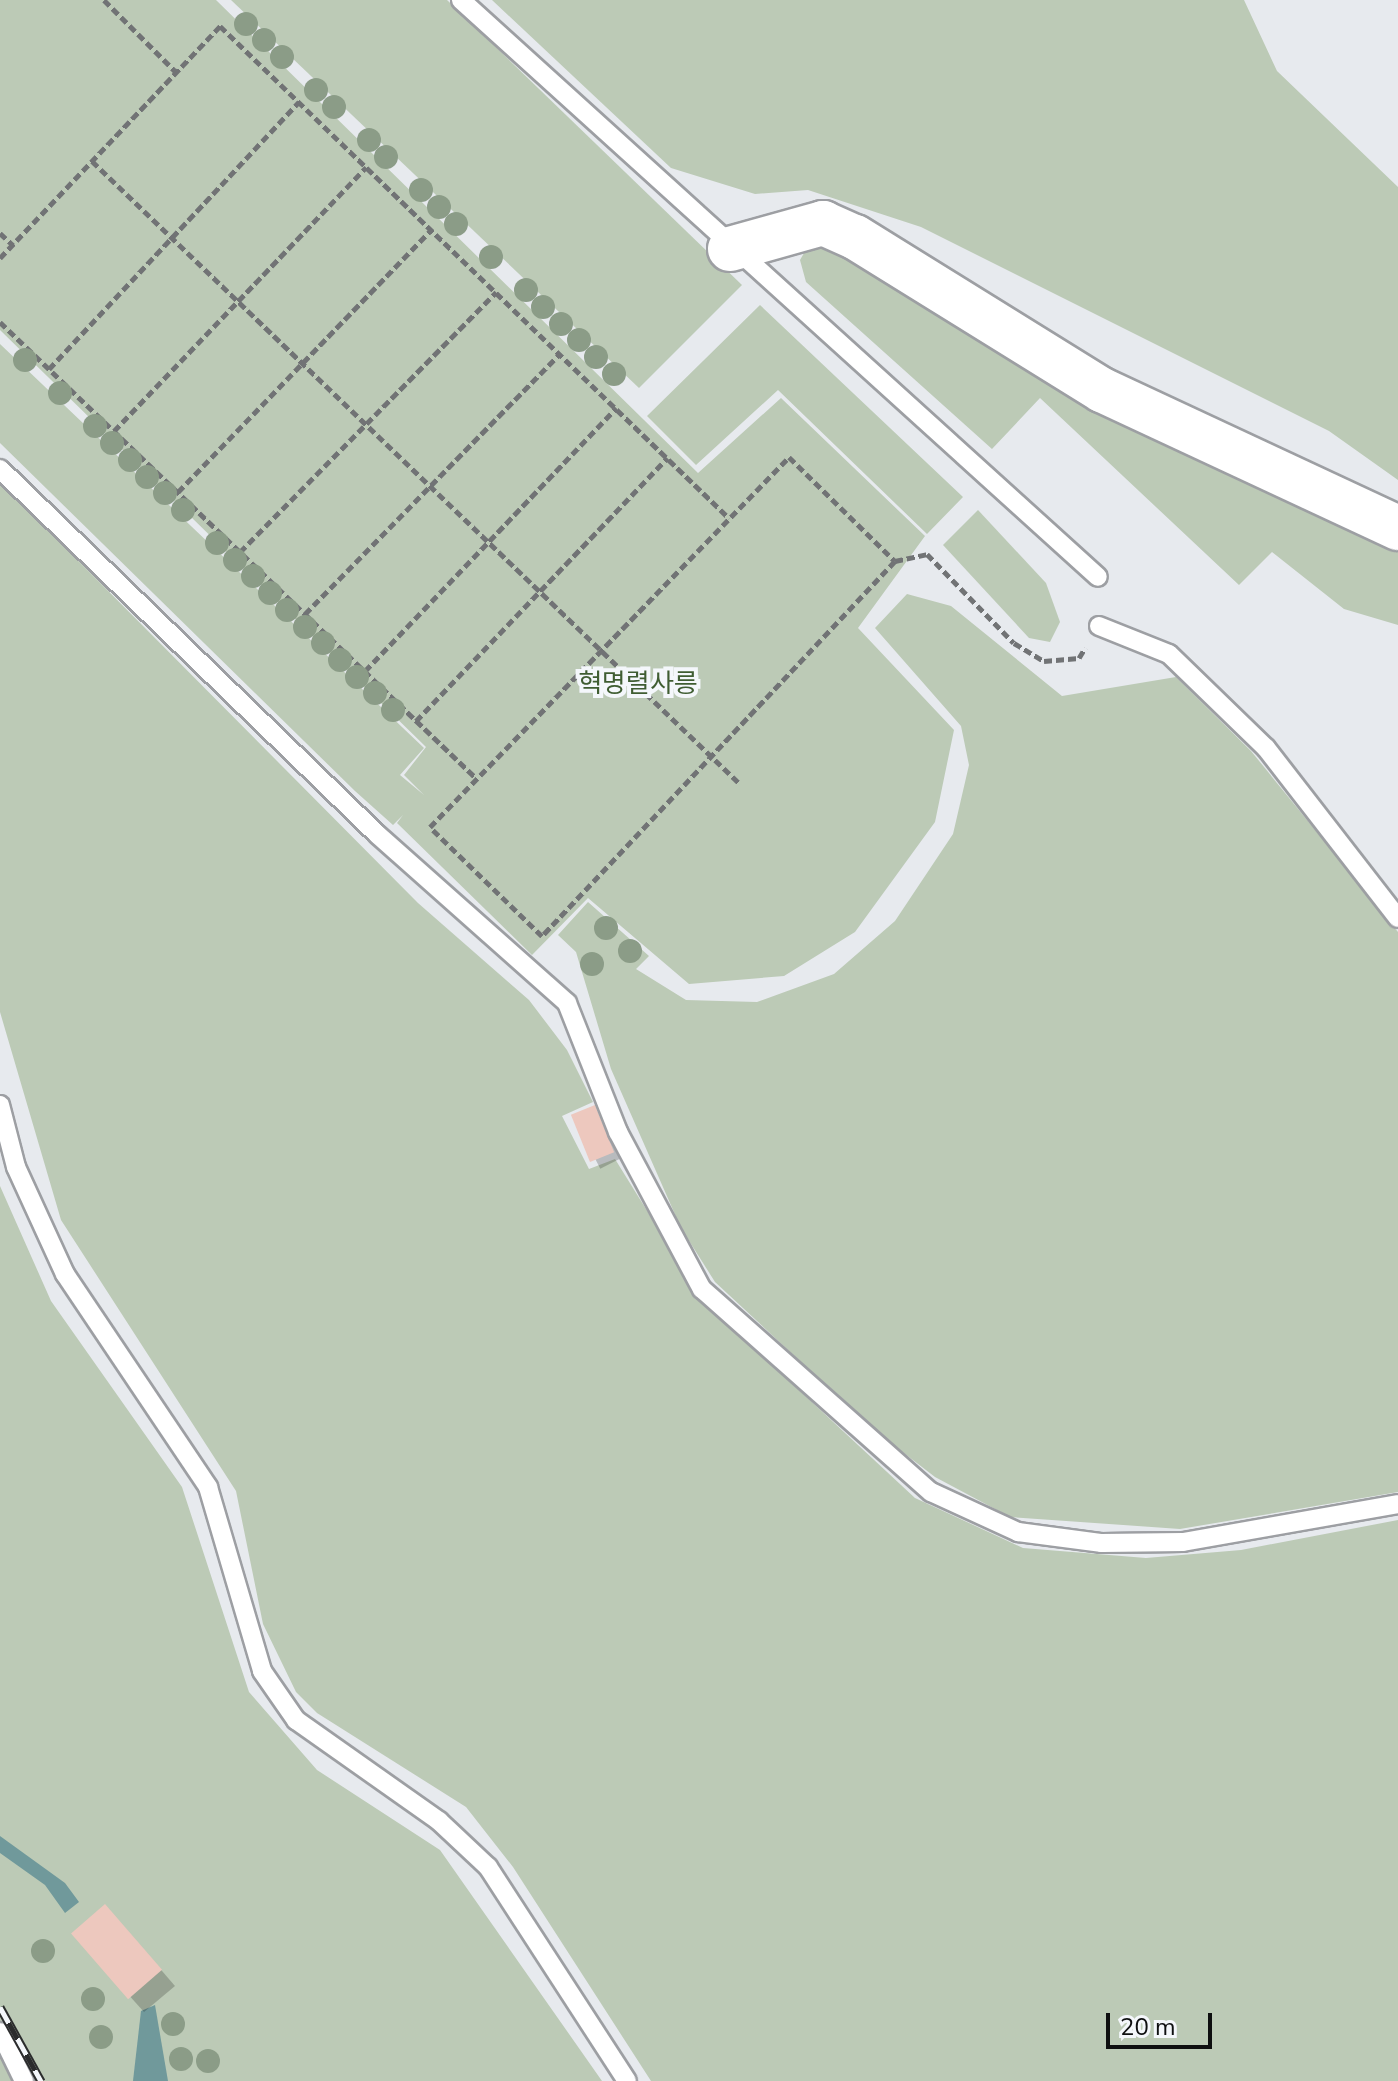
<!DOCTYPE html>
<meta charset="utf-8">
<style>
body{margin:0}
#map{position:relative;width:1398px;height:2081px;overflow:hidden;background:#e7eaee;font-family:"Nunito Sans","Noto Sans KR",sans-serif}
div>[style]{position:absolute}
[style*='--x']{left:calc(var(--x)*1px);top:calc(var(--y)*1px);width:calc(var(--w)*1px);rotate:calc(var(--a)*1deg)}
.green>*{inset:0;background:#bccab6}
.water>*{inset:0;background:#70999b}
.shadow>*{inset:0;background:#0003;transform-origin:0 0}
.building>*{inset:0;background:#edc8be;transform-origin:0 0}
.path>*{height:5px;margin-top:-2.5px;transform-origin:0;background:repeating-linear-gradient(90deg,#717375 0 8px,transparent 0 12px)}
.roads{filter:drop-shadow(2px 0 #9d9fa3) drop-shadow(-2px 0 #9d9fa3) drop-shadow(0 2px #9d9fa3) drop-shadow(0 -2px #9d9fa3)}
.lane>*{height:18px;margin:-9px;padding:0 9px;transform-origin:9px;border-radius:9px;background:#fff}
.secondary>*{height:44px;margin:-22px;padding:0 22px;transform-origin:22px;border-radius:22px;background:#fff}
.rail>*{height:9px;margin-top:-4.5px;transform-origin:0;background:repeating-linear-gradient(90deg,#f4f7fb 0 18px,#2b2c2d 0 36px);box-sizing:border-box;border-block:2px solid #2b2c2d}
.trees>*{width:24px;height:24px;margin:-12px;border-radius:50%;background:#8b9c87}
span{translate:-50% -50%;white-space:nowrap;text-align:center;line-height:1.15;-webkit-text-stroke:8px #f4f7fb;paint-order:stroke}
.park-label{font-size:26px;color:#3f5d32}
.scale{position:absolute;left:1106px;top:2013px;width:106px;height:36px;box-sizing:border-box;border:4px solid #0e0f10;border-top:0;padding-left:10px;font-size:24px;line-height:28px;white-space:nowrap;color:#0e0f10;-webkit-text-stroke:6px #f4f7fb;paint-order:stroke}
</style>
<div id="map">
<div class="green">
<i style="clip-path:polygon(0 0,216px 0,698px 473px,781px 398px,925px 536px,858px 628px,954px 730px,935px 822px,855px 932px,784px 976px,689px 984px,588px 898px,532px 955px,397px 823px,403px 815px,393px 825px,355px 791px,0 443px,0 344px,424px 748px,400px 775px,424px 795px,404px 775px,426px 747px,0 330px)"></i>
<i style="clip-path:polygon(231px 0,447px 0,742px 285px,639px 388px)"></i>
<i style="clip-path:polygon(492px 0,1244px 0,1277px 71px,1398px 187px,1398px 480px,1329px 431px,921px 227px,808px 190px,755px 194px,671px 168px)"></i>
<i style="clip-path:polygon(811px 241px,839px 244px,1398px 542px,1398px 625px,1344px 609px,1272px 552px,1239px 585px,1040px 398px,992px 449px,806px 282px,800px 260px)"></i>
<i style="clip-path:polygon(760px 305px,963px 497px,927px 534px,778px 390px,696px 465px,647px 416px)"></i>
<i style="clip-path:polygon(0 482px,418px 903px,529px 1000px,567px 1050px,593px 1102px,562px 1116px,589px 1169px,615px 1159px,703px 1301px,915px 1498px,1023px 1548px,1146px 1558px,1241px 1550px,1398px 1520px,1398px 2081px,651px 2081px,513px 1867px,466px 1807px,317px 1713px,296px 1692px,263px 1624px,236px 1491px,61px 1220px,0 1012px)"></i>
<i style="clip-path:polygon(978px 510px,1046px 583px,1060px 622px,1050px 642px,1029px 638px,943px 545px)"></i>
<i style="clip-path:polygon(907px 594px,951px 606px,1062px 696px,1176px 677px,1251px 751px,1398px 932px,1398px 1492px,1180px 1529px,1010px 1517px,935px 1477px,874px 1430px,715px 1282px,681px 1228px,611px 1069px,576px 952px,558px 935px,588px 902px,649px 956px,636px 969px,686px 1000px,757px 1002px,834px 974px,895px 921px,953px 834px,969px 765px,961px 726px,875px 628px)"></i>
<i style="clip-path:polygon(0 1186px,51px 1301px,182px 1487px,249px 1692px,317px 1770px,440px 1850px,602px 2081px,0 2081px)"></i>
</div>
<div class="water">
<i style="clip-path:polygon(0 1836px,65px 1883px,79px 1902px,65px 1913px,45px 1885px,0 1853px)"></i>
<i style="clip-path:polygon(155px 2005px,168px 2081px,133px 2081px,141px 2011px)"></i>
</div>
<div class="shadow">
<i style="left:594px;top:1108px;width:57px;height:22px;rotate:63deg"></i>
<i style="clip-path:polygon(119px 1921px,175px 1986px,144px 2012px,74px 1934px)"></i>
</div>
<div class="building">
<i style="left:595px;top:1105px;width:51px;height:26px;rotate:68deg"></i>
<i style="left:105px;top:1904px;width:87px;height:45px;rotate:49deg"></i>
</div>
<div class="path">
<i style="--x:104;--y:0;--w:102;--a:45"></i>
<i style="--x:92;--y:161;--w:899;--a:43.87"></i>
<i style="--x:0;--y:233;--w:18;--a:43"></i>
<i style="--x:0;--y:258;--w:320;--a:-46.5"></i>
<i style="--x:220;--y:26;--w:708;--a:44.03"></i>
<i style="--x:0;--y:322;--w:659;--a:43.77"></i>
<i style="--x:49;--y:369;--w:366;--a:-46.9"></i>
<i style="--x:114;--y:431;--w:365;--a:-46.3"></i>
<i style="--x:789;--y:457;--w:148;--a:44.5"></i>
<i style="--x:895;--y:561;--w:515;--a:133.27"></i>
<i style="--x:542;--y:936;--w:156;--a:-135.8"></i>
<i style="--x:430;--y:827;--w:516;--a:-45.86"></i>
<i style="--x:178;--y:492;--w:364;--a:-46"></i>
<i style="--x:240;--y:552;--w:365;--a:-45.4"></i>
<i style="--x:895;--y:561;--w:33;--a:-12"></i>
<i style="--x:927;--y:554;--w:124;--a:45.7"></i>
<i style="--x:1014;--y:643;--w:35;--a:31"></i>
<i style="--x:1044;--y:661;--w:35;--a:-5"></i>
<i style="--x:1079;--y:658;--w:12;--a:-59"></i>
<i style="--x:305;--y:614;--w:364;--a:-45.6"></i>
<i style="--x:365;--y:671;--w:364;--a:-46.3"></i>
<i style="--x:416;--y:721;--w:364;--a:-46.3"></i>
</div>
<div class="roads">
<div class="lane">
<i style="--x:461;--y:0;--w:859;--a:42.17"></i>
<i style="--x:0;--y:469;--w:526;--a:44.08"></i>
<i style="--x:378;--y:835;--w:253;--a:41.6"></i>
<i style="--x:567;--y:1003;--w:139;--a:68.4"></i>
<i style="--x:618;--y:1132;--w:178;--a:61.9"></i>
<i style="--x:702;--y:1289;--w:306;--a:41.6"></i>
<i style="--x:931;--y:1492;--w:96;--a:24.7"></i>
<i style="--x:1018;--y:1532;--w:85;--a:7.5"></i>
<i style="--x:1102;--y:1543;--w:81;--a:-0.7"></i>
<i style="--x:1183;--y:1542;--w:218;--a:-10"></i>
<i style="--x:1099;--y:626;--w:75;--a:21.8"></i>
<i style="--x:1169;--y:654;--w:135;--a:44.1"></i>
<i style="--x:1266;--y:748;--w:215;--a:52.2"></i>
<i style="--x:0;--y:1105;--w:64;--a:75.5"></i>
<i style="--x:16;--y:1167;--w:118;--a:65.4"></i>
<i style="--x:65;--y:1274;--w:257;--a:56.1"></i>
<i style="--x:208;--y:1487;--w:192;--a:73.6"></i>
<i style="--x:262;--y:1671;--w:60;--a:55.2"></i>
<i style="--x:296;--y:1720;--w:175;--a:35.2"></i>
<i style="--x:439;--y:1821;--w:67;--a:43.2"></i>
<i style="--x:488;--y:1867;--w:255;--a:57"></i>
<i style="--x:0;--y:2032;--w:55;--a:63.9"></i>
</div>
<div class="secondary">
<i style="--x:730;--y:249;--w:97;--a:-15.6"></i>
<i style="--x:823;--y:223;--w:35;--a:24"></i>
<i style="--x:855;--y:237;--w:291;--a:31.8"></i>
<i style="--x:1102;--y:390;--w:327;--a:25"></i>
</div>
</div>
<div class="rail">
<i style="--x:0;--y:2007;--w:85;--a:61"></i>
</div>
<div class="trees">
<i style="left:246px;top:24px"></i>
<i style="left:264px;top:40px"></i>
<i style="left:282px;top:57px"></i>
<i style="left:316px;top:90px"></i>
<i style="left:334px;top:107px"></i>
<i style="left:369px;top:140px"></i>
<i style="left:386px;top:157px"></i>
<i style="left:421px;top:190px"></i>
<i style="left:439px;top:207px"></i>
<i style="left:456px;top:224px"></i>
<i style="left:491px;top:257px"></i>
<i style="left:526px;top:290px"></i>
<i style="left:543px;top:307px"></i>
<i style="left:561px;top:324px"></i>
<i style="left:579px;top:340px"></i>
<i style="left:596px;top:357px"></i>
<i style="left:25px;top:360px"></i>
<i style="left:614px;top:374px"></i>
<i style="left:60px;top:393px"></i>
<i style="left:95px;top:426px"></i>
<i style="left:112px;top:443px"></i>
<i style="left:130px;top:460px"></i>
<i style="left:147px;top:477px"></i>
<i style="left:165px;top:493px"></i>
<i style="left:183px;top:510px"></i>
<i style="left:217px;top:543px"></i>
<i style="left:235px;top:560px"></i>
<i style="left:253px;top:576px"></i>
<i style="left:270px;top:593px"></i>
<i style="left:287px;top:610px"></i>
<i style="left:305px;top:627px"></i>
<i style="left:323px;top:643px"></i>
<i style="left:340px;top:660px"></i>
<i style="left:357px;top:677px"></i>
<i style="left:375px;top:693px"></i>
<i style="left:393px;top:710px"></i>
<i style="left:606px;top:928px"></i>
<i style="left:630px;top:951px"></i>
<i style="left:592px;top:964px"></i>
<i style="left:43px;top:1951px"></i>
<i style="left:93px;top:1999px"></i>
<i style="left:173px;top:2024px"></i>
<i style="left:101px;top:2037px"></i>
<i style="left:181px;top:2059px"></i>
<i style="left:208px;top:2061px"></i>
</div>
<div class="park-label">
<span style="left:638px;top:684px">혁명렬사릉</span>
</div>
<div class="scale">20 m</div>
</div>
